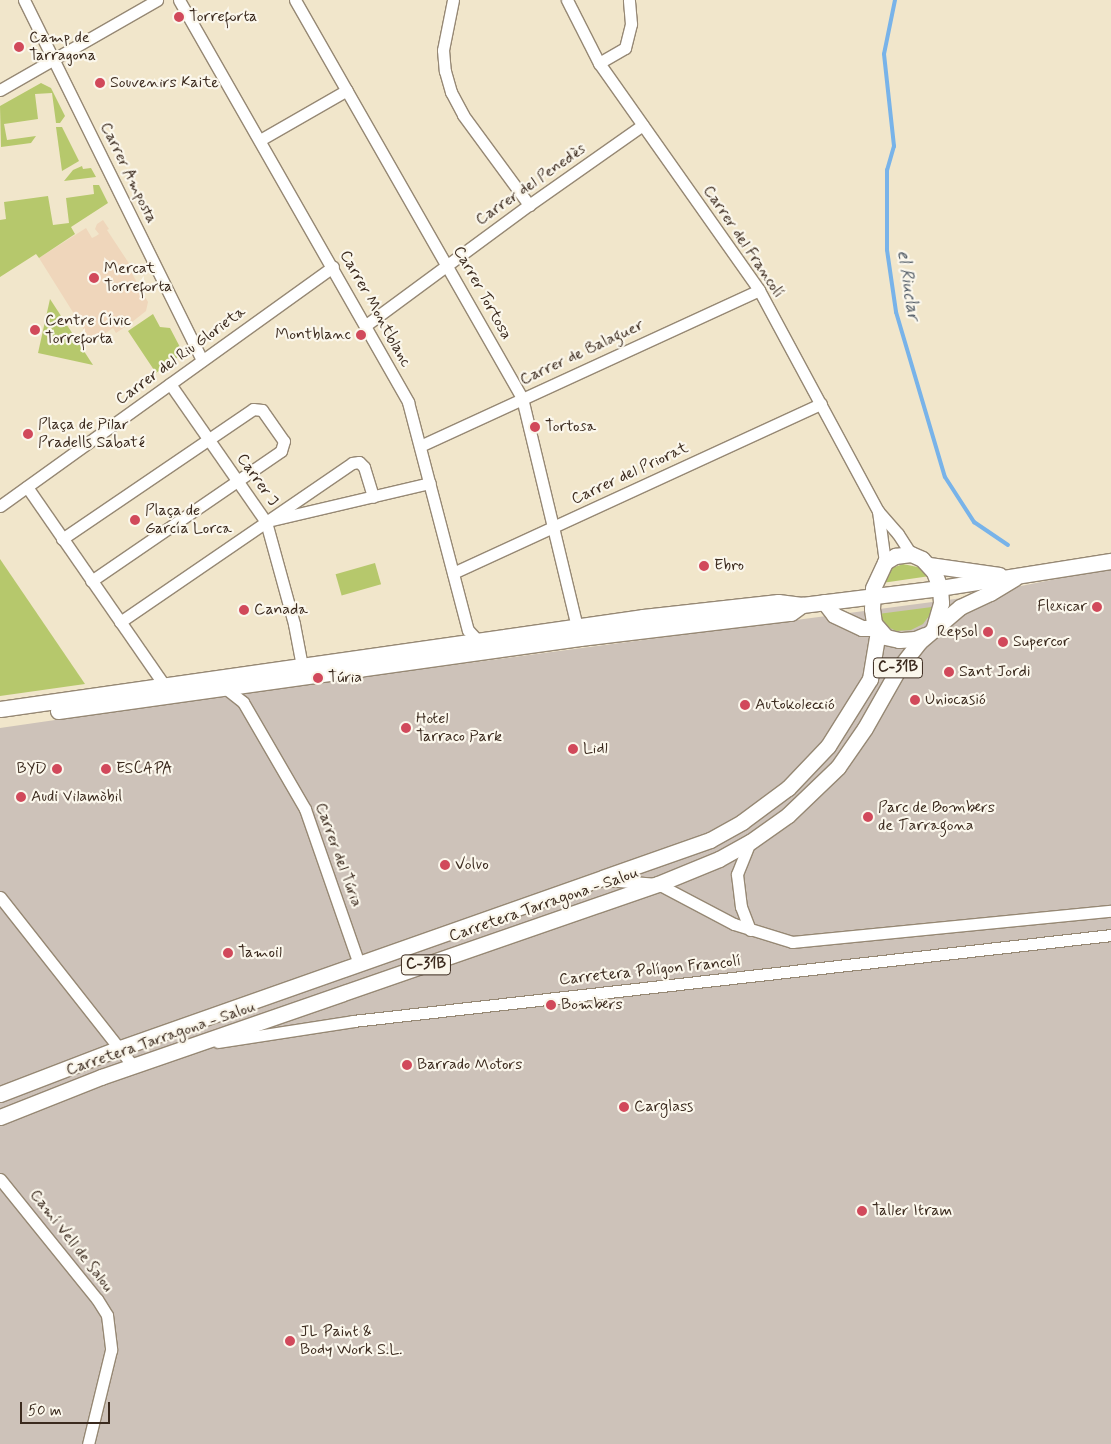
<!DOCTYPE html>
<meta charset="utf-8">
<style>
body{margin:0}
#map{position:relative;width:1111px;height:1444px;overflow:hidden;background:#f1e6cb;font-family:Mynerve,sans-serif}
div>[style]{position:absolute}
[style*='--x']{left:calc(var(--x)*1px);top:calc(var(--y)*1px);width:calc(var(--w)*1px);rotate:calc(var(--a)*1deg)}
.built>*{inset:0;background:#efd6bb}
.industrial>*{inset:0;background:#cdc2b9}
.green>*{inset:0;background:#b6c86c;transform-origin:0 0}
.stream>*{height:4px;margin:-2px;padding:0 2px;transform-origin:2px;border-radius:2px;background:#78b3e9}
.roads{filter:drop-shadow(1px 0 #968874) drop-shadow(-1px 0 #968874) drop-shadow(0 1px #968874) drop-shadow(0 -1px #968874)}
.minor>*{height:11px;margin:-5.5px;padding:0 5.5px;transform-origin:5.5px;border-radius:5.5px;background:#fff}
.major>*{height:15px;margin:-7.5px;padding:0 7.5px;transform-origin:7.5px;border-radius:7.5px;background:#fff}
.dots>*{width:14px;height:14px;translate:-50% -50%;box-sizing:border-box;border:2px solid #fbf7ec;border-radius:50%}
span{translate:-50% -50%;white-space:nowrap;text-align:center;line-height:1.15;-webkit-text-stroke:4.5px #fbf7ec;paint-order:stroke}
.shield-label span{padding:1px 4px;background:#fbf7ec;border:1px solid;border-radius:4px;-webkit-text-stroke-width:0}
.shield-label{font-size:15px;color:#3b2a1e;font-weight:700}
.poi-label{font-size:16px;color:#3b2a1e}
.left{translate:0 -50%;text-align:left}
.right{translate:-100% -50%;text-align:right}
.street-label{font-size:16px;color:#3b2a1e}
.water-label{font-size:18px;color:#505a65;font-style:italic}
.scale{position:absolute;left:20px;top:1402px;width:90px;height:22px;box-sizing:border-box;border:2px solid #3b2a1e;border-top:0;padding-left:6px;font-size:15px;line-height:18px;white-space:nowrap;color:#3b2a1e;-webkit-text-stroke:4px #fbf7ec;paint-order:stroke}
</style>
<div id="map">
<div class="built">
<i style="clip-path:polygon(103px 220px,109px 229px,107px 230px,132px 268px,130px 270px,148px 302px,146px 311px,132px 322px,116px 333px,113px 328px,94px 341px,91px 341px,39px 258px,86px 228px,92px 238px,96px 236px,99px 234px,95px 229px,97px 224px)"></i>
</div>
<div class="industrial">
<i style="clip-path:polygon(1111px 568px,1111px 1444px,0 1444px,0 728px,248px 692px,955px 599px)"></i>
</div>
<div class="green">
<i style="clip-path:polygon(41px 83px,51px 88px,65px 116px,60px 123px,56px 123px,52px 93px,35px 94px,38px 119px,4px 124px,7px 140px,36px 136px,31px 143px,1px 147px,0 106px)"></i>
<i style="clip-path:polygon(56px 127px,62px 127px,79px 161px,62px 171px)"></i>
<i style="clip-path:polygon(82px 166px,83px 169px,91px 168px,96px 177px,64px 181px,73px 170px)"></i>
<i style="clip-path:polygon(93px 185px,99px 185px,108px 203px,71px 227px,75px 234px,39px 258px,36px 254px,0 277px,0 220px,6px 219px,4px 202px,48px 196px,53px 225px,69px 223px,66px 198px,94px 194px)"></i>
<i style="clip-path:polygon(50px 299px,93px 365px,38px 353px)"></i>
<i style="clip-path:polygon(153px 314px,160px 327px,170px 328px,181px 349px,178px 357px,156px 373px,128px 331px)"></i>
<i style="clip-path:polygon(0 559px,85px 684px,0 696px)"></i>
<i style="left:375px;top:563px;width:22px;height:41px;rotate:74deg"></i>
<i style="clip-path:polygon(903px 564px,922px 568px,930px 576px,882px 583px,892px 568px)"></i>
<i style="clip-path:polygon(932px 607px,929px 616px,923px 624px,911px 630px,896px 631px,884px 625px,878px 614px)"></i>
</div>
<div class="stream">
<i style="--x:895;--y:0;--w:55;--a:101.5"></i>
<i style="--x:884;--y:54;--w:93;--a:83.8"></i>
<i style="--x:894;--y:146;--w:25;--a:106"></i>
<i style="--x:887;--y:170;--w:80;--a:90"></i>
<i style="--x:887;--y:250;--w:63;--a:81.7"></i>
<i style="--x:896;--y:312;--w:172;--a:73.5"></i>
<i style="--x:945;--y:477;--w:54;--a:57.2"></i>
<i style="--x:974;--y:522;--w:41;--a:34.1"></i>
</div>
<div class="roads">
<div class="minor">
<i style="--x:24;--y:0;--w:402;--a:63.7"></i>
<i style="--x:179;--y:0;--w:463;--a:60.3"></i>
<i style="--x:408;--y:402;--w:236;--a:75.3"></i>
<i style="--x:468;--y:630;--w:19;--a:47"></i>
<i style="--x:295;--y:0;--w:458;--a:60.3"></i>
<i style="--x:522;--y:398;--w:236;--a:76.5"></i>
<i style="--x:453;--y:0;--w:51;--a:101.3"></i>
<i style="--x:443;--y:50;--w:21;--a:85"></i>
<i style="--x:445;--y:71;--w:22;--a:74"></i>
<i style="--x:451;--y:92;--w:26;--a:62"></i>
<i style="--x:463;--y:115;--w:112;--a:53.7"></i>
<i style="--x:567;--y:0;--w:71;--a:63.1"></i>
<i style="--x:599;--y:63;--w:278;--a:54.8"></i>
<i style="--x:759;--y:290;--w:251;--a:61.7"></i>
<i style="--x:878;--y:511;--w:30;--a:49"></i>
<i style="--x:898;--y:534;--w:24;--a:57"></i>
<i style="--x:599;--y:63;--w:30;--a:-30"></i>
<i style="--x:625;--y:48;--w:25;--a:-76"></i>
<i style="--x:631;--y:24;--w:24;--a:-95"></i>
<i style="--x:0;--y:90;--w:181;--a:-29.8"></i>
<i style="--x:260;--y:140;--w:100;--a:-29.9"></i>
<i style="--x:366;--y:325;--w:202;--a:-36.4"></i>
<i style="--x:529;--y:205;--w:139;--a:-35.1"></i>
<i style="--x:170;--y:384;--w:168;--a:55.2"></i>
<i style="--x:266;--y:522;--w:106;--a:74.6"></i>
<i style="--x:294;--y:624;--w:43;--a:79.2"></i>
<i style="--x:420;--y:446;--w:373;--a:-24.7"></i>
<i style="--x:27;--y:487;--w:241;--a:55.3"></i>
<i style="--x:0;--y:506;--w:410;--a:-35.7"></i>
<i style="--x:878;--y:511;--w:51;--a:82.2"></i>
<i style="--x:272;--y:520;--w:162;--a:-13.2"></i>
<i style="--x:62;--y:539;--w:231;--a:-34.2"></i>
<i style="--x:253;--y:409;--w:9;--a:6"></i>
<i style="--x:262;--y:410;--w:38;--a:55"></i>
<i style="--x:284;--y:441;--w:10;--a:107"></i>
<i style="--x:281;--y:451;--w:230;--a:145.6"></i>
<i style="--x:453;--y:573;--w:405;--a:-24.7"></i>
<i style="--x:120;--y:622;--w:281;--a:-34.4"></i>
<i style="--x:352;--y:463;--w:7;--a:-8"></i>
<i style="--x:359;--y:462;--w:7;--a:45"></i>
<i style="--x:364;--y:467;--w:31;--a:73"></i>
<i style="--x:225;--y:688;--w:23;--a:38"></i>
<i style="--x:243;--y:702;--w:124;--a:59.9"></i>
<i style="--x:305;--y:809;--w:164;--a:70.8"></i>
<i style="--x:605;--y:880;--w:53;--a:4.3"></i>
<i style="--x:658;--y:884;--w:86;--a:27.8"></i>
<i style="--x:734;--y:924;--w:61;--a:17.2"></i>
<i style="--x:792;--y:942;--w:321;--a:-5.6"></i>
<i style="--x:0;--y:897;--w:215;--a:51.8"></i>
<i style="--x:750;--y:930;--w:25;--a:-111"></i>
<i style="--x:741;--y:907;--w:33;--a:-97"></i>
<i style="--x:737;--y:874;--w:35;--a:-68"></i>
<i style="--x:218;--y:1042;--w:137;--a:-8.8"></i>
<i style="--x:353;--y:1021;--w:763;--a:-6.47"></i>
<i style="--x:0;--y:1179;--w:154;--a:51.1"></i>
<i style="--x:97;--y:1299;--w:19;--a:58"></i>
<i style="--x:107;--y:1315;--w:35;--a:83"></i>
<i style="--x:111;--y:1350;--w:97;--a:103.7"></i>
</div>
<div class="major">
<i style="--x:929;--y:565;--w:71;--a:8.1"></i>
<i style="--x:824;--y:602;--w:16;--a:52"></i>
<i style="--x:834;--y:615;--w:31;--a:25"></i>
<i style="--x:862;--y:628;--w:15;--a:0"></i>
<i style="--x:925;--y:635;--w:11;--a:158"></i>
<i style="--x:915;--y:639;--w:16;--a:176"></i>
<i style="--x:899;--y:640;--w:13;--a:-167"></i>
<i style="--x:886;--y:637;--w:18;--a:-131"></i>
<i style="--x:874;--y:623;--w:14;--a:-98"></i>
<i style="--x:872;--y:609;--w:21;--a:-87"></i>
<i style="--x:873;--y:588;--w:29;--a:-65"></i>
<i style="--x:885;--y:562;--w:12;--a:-31"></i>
<i style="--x:895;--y:556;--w:16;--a:-7"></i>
<i style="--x:911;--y:554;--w:12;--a:24"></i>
<i style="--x:922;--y:559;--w:18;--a:47"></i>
<i style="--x:934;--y:572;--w:17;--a:69"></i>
<i style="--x:940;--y:588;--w:15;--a:86"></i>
<i style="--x:941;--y:603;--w:26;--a:106"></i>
<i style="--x:0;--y:709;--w:650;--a:-8.14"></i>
<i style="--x:643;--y:617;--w:136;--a:-6.3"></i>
<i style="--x:778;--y:602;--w:24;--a:7"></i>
<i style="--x:802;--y:605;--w:139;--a:-7"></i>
<i style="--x:940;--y:588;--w:173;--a:-9"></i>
<i style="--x:58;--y:711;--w:527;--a:-7.96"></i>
<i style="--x:580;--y:638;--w:212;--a:-6.8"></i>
<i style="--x:791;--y:613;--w:14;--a:-36"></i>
<i style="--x:0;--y:1094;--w:129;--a:-21"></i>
<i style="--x:120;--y:1048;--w:626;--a:-19.42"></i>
<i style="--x:710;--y:840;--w:37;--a:-29"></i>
<i style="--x:742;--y:822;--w:57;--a:-36.5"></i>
<i style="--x:788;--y:788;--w:58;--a:-46.4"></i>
<i style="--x:828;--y:746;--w:79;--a:-57.9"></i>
<i style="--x:870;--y:679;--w:49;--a:-80.5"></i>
<i style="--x:0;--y:1117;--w:109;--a:-21.6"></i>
<i style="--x:101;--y:1077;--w:589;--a:-19.11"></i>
<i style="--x:658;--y:884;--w:66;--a:-22.3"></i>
<i style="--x:719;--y:859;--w:35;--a:-29"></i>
<i style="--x:750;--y:842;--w:47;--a:-35.4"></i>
<i style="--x:788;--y:815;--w:69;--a:-43.8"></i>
<i style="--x:838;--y:767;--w:47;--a:-55.3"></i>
<i style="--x:865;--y:728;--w:69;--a:-60.5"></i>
<i style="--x:899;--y:668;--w:33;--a:-52"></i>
<i style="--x:919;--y:642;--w:54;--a:-40.5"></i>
<i style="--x:960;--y:607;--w:33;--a:-25"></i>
<i style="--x:990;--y:593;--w:29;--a:-31"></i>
</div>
</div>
<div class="dots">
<i style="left:179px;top:17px;background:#d1495b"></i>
<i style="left:19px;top:47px;background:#d1495b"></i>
<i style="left:100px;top:83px;background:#d1495b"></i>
<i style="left:94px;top:278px;background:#d1495b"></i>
<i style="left:35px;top:330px;background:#d1495b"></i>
<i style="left:361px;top:335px;background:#d1495b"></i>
<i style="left:535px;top:427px;background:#d1495b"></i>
<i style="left:28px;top:434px;background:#d1495b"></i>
<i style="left:135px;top:520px;background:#d1495b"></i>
<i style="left:704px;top:566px;background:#d1495b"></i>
<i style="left:1097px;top:607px;background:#d1495b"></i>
<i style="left:244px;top:610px;background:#d1495b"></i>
<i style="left:988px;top:632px;background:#d1495b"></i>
<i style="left:1003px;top:642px;background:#d1495b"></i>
<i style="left:949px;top:672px;background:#d1495b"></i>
<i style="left:318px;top:678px;background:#d1495b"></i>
<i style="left:915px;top:700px;background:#d1495b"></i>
<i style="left:745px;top:705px;background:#d1495b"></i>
<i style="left:406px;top:728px;background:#d1495b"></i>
<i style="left:573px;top:749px;background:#d1495b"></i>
<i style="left:57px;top:769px;background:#d1495b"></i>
<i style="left:106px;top:769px;background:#d1495b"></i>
<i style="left:21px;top:797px;background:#d1495b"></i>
<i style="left:868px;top:817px;background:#d1495b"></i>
<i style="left:445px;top:865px;background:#d1495b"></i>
<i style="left:228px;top:953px;background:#d1495b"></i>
<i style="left:551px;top:1005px;background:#d1495b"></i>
<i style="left:407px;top:1065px;background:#d1495b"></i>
<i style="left:624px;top:1107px;background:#d1495b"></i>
<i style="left:862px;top:1211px;background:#d1495b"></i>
<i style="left:290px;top:1341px;background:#d1495b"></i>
</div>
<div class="shield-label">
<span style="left:898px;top:668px">C-31B</span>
<span style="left:426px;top:965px">C-31B</span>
</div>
<div class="poi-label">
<span class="left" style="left:189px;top:17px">Torreforta</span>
<span class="left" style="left:29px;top:47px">Camp de<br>Tarragona</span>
<span class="left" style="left:110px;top:83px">Souvenirs Kaite</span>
<span class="left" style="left:104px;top:278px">Mercat<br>Torreforta</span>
<span class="left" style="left:45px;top:330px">Centre Cívic<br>Torreforta</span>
<span class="right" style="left:351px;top:335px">Montblanc</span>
<span class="left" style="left:38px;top:434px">Plaça de Pilar<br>Pradells Sabaté</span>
<span class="left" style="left:545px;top:427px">Tortosa</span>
<span class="left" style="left:145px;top:520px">Plaça de<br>García Lorca</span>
<span class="left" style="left:714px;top:566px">Ebro</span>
<span class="right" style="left:1087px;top:607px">Flexicar</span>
<span class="left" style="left:254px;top:610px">Canada</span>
<span class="right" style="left:978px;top:632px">Repsol</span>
<span class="left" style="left:1013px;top:642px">Supercor</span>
<span class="left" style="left:959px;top:672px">Sant Jordi</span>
<span class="left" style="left:328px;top:678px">Túria</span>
<span class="left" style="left:925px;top:700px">Uniocasió</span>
<span class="left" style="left:755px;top:705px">Autokolecció</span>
<span class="left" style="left:416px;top:728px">Hotel<br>Tarraco Park</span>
<span class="left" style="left:583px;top:749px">Lidl</span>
<span class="right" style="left:47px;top:769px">BYD</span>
<span class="left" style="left:116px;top:769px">ESCAPA</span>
<span class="left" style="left:31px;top:797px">Audi Vilamòbil</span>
<span class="left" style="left:878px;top:817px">Parc de Bombers<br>de Tarragona</span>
<span class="left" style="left:455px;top:865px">Volvo</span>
<span class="left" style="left:238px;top:953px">Tamoil</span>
<span class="left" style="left:561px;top:1005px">Bombers</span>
<span class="left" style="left:417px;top:1065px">Barrado Motors</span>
<span class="left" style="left:634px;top:1107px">Carglass</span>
<span class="left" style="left:872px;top:1211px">Taller Itram</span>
<span class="left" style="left:300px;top:1341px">JL Paint &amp;<br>Body Work S.L.</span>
</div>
<div class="street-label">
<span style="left:128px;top:173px;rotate:64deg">Carrer Amposta</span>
<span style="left:531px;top:185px;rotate:-35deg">Carrer del Penedès</span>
<span style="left:743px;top:242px;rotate:56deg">Carrer del Francolí</span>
<span style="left:482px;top:293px;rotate:61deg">Carrer Tortosa</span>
<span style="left:375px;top:309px;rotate:61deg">Carrer Montblanc</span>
<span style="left:582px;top:353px;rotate:-25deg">Carrer de Balaguer</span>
<span style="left:181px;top:356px;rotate:-36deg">Carrer del Riu Glorieta</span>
<span style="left:630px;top:474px;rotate:-25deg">Carrer del Priorat</span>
<span style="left:257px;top:480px;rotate:55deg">Carrer J</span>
<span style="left:338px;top:855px;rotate:70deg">Carrer del Túria</span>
<span style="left:544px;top:905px;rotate:-19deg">Carretera Tarragona - Salou</span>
<span style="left:650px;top:971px;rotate:-6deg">Carretera Polígon Francolí</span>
<span style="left:161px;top:1039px;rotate:-19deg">Carretera Tarragona - Salou</span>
<span style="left:71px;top:1241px;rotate:52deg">Camí Vell de Salou</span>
</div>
<div class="water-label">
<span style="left:908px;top:285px;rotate:81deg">el Riuclar</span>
</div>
<div class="scale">50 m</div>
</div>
